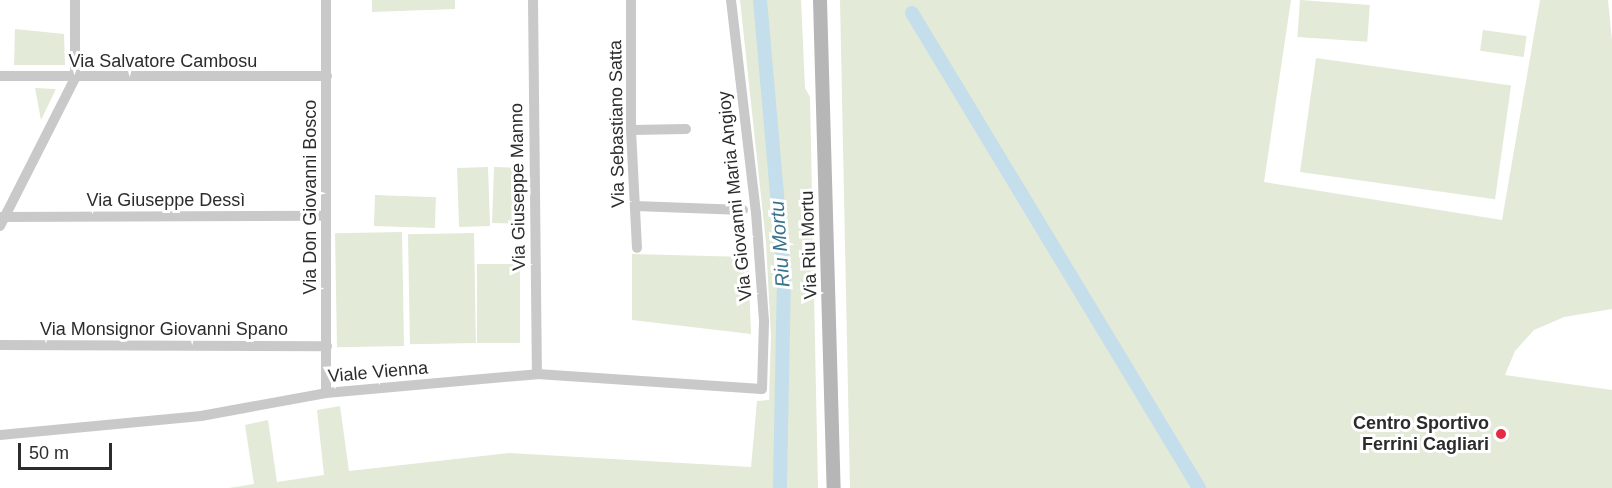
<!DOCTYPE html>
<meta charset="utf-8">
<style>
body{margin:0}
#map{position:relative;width:1612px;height:488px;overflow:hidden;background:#fff;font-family:Arial,sans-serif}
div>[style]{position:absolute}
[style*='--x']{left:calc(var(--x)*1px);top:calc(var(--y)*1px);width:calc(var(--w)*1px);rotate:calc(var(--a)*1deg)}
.green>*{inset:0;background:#e3ead8;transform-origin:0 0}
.canal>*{height:14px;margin:-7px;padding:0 7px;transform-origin:7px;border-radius:7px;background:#c4deeb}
.street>*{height:10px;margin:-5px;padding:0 5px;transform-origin:5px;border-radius:5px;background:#c9c9c9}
.secondary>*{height:14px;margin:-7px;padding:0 7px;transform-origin:7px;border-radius:7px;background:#b6b6b6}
.dots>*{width:16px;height:16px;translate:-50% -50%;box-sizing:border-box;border:3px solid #fff;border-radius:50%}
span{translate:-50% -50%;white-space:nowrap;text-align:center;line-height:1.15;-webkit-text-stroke:6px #fff;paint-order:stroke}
.street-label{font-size:18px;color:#2c2c2c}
.poi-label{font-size:18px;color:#2c2c2c;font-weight:700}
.right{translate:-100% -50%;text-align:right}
.water-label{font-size:20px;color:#3a738e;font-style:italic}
.scale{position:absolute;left:18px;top:443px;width:94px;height:27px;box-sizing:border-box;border:3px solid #2c2c2c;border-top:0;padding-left:8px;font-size:18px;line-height:21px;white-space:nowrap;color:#2c2c2c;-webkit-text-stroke:4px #fff;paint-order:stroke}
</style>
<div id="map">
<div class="green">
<i style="clip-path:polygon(372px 0,455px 0,455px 9px,372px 12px)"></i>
<i style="clip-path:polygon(740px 0,801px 0,805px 88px,810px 97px,818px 488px,229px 488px,254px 484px,245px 425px,268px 420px,277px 482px,324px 475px,317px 410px,340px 406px,349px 471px,509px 453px,751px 467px,757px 401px,769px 400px,771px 336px,766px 243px)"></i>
<i style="clip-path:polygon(840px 0,1291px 0,1264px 182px,1502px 220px,1540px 0,1608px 0,1612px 41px,1612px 309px,1564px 317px,1534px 330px,1515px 351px,1505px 375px,1612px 390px,1612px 488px,850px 488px)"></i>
<i style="left:1300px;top:0;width:70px;height:37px;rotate:4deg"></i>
<i style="clip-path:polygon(15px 29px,64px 34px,65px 65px,14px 65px)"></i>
<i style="left:1483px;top:30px;width:44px;height:21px;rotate:8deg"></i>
<i style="left:1316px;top:58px;width:197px;height:115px;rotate:8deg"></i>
<i style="clip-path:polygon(35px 88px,56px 89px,41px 120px)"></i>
<i style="left:488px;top:167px;width:59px;height:31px;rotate:88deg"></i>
<i style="left:494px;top:167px;width:25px;height:56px;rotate:2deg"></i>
<i style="left:375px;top:195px;width:61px;height:31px;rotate:2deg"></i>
<i style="left:402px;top:232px;width:114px;height:67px;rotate:89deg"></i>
<i style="left:474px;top:233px;width:110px;height:66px;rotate:89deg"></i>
<i style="clip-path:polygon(632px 254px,748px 257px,751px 334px,632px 320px)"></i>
<i style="left:477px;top:264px;width:43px;height:79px"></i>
</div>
<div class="canal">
<i style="--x:760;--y:0;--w:277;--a:85"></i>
<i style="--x:784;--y:276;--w:212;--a:91.1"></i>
<i style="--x:912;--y:13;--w:555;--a:58.86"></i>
</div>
<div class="street">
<i style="--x:533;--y:0;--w:374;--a:89.4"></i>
<i style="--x:631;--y:0;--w:130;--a:90"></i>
<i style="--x:631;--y:130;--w:118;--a:87.1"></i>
<i style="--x:0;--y:76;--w:327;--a:0"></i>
<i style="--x:631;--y:130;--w:55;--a:-1"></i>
<i style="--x:635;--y:206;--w:108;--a:2.1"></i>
<i style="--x:0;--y:217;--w:325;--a:-0.2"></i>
<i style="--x:0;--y:226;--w:166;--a:-63.1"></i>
<i style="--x:75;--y:78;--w:78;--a:-90"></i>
<i style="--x:0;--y:345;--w:327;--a:0.2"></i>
<i style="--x:326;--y:393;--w:393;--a:-90"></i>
<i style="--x:0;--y:435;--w:202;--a:-5.4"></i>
<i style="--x:201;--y:416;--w:127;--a:-10.4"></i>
<i style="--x:326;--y:393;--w:212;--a:-5.1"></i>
<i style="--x:537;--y:374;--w:225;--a:3.8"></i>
<i style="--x:762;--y:389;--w:68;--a:-88.3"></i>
<i style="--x:764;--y:321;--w:108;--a:-94.2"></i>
<i style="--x:756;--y:213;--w:214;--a:-96.7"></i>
</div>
<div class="secondary">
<i style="--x:820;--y:0;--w:488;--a:88.4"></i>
</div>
<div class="dots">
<i style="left:1501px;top:434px;background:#e72a44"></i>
</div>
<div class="street-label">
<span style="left:163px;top:61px">Via Salvatore Cambosu</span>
<span style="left:617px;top:124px;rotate:-91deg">Via Sebastiano Satta</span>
<span style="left:518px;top:187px;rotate:-91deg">Via Giuseppe Manno</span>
<span style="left:735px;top:196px;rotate:-96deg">Via Giovanni Maria Angioy</span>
<span style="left:310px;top:197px;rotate:-90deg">Via Don Giovanni Bosco</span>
<span style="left:166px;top:200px">Via Giuseppe Dessì</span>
<span style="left:809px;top:245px;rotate:-92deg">Via Riu Mortu</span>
<span style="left:164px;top:329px">Via Monsignor Giovanni Spano</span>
<span style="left:378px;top:372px;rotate:-5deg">Viale Vienna</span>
</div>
<div class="poi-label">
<span class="right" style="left:1489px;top:434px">Centro Sportivo<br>Ferrini Cagliari</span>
</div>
<div class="water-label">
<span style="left:780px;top:244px;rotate:-94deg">Riu Mortu</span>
</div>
<div class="scale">50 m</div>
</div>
